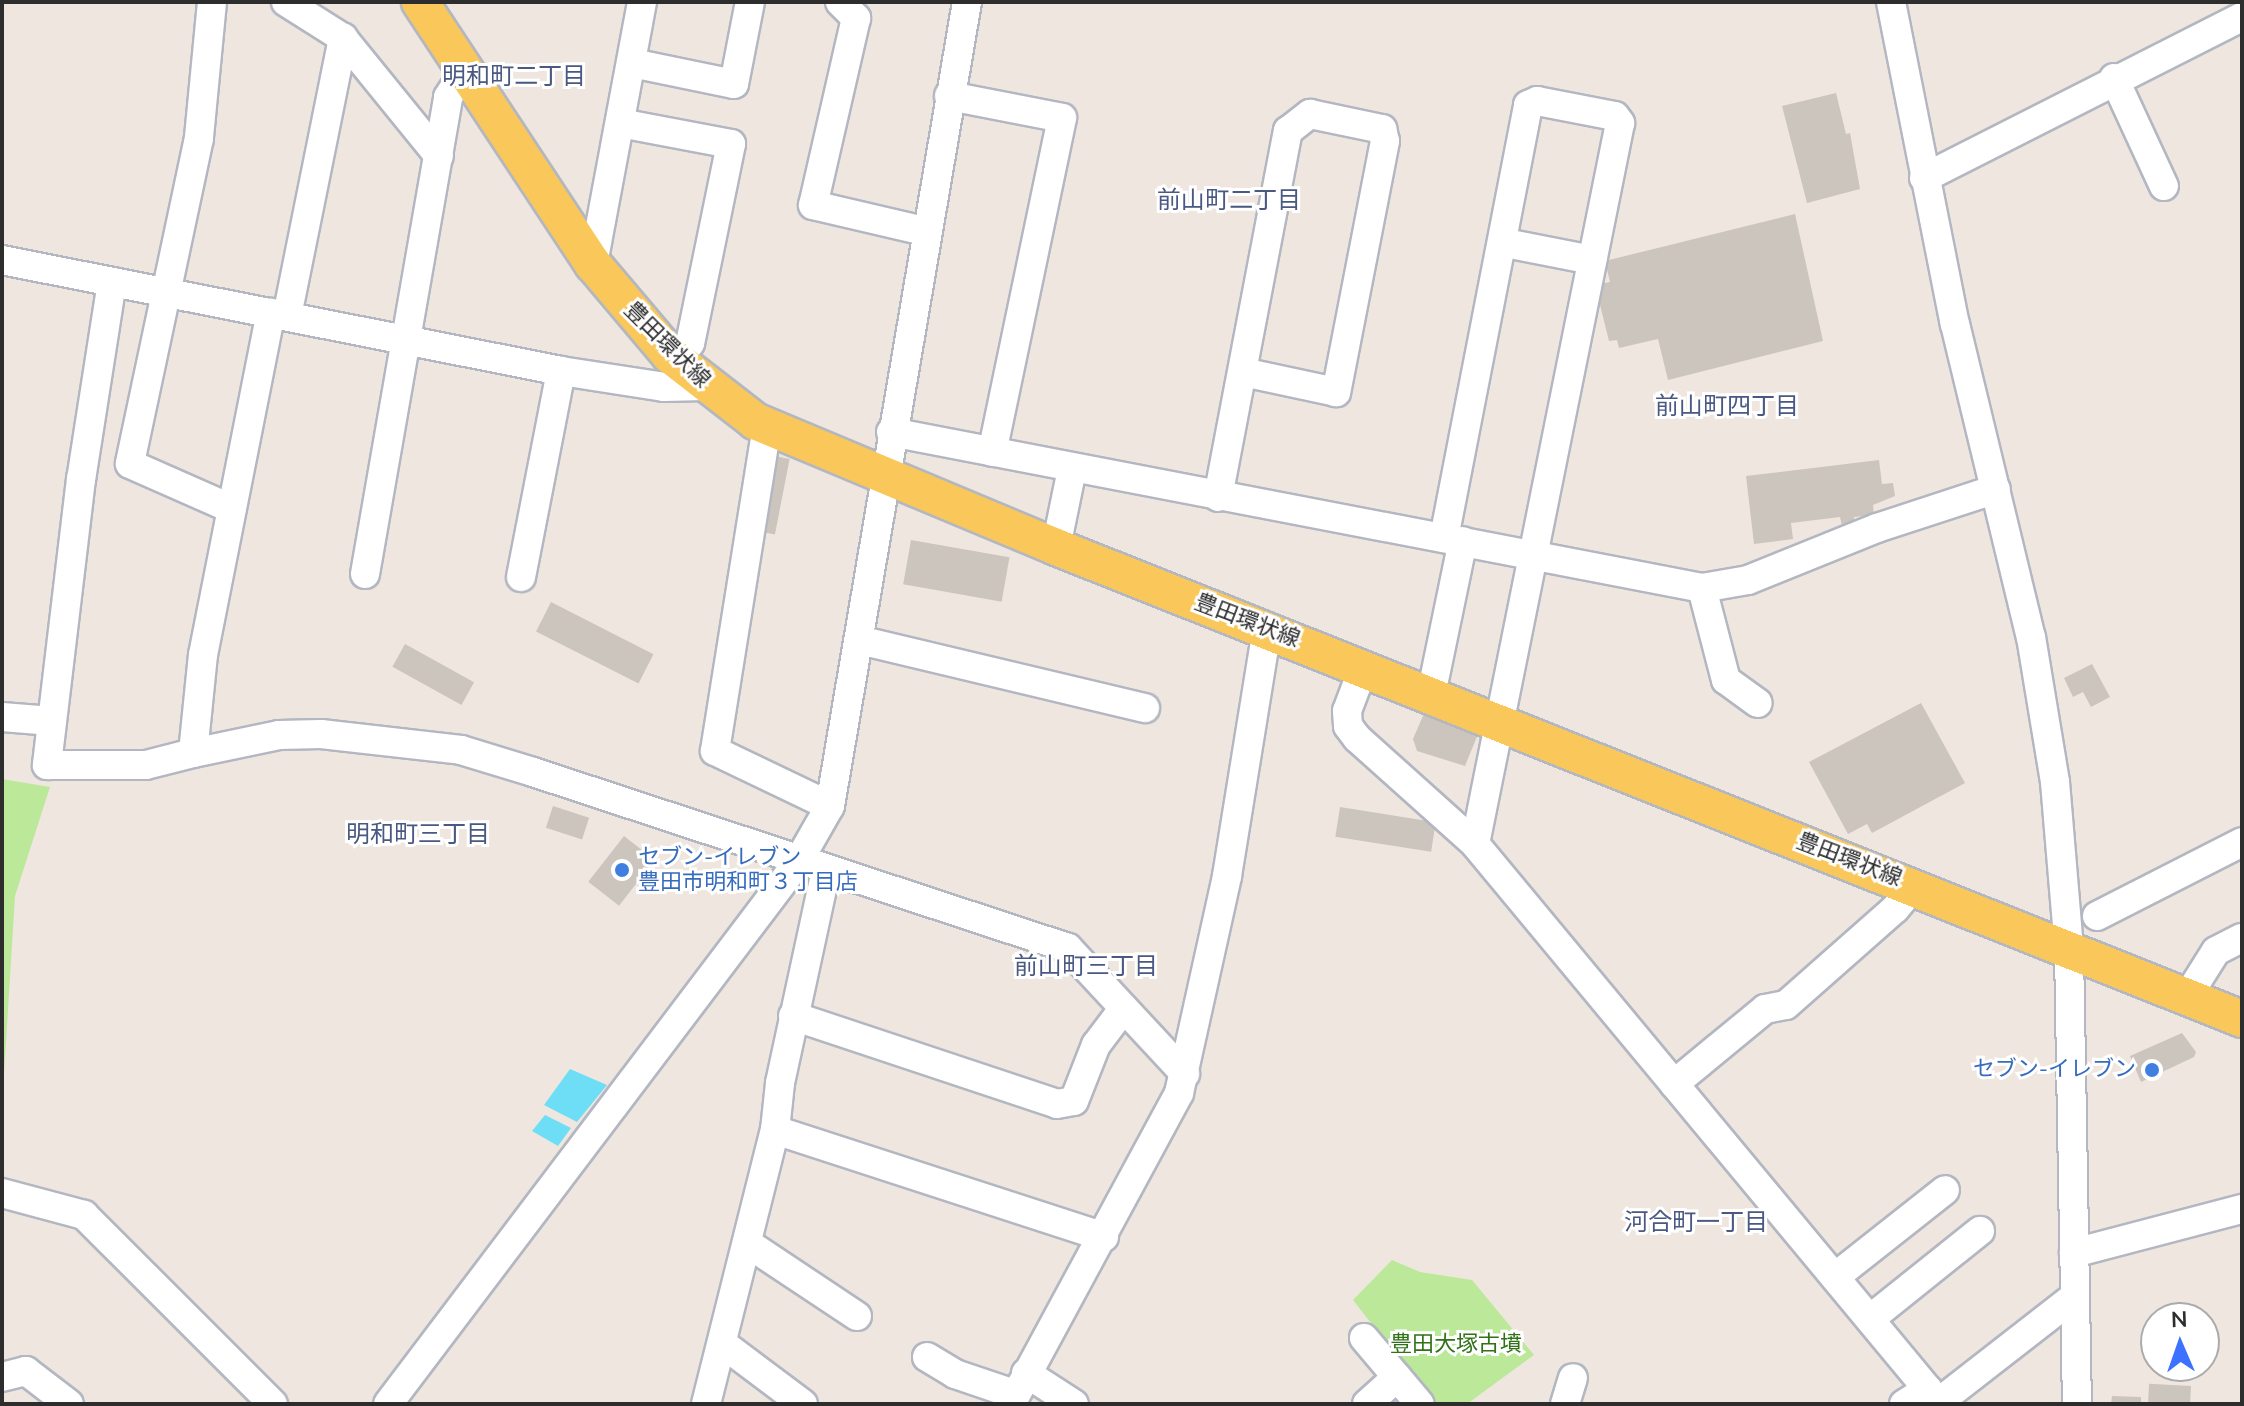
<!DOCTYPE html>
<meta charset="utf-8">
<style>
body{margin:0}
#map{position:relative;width:2244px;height:1406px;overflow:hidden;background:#efe7df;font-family:"Nunito Sans","Noto Sans JP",sans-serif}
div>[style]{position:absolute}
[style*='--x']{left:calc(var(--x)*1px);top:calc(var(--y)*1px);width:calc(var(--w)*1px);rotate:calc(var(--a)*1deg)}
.green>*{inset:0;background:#bbe899}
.water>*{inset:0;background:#6eddf6}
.building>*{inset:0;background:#cbc5be;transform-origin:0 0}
.roads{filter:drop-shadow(2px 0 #b3b7c1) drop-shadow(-2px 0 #b3b7c1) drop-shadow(0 2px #b3b7c1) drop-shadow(0 -2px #b3b7c1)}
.minor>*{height:28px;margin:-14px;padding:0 14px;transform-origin:14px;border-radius:14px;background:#fff}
.major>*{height:36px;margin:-18px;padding:0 18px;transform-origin:18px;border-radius:18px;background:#f9c75a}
.dots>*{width:22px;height:22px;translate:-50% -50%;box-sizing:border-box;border:4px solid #fff;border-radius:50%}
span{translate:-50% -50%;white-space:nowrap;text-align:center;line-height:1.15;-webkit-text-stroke:6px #fff;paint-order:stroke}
.street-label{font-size:22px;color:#2d2d2d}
.shop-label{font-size:22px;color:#366cbe}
.left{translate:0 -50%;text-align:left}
.right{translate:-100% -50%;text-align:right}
.park-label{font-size:22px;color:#317117}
.neighbourhood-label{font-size:24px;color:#4a5982}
.frame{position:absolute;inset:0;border:4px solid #2d2d2d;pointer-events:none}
.north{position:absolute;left:2140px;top:1302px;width:80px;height:80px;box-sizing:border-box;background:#fff;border:2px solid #ababab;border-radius:50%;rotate:358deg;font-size:22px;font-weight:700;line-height:32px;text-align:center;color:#2d2d2d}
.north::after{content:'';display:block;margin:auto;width:28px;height:36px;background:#3d71ff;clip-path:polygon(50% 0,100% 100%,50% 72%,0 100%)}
</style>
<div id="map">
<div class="green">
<i style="clip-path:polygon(2px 779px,50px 787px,15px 896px,2px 1107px)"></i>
<i style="clip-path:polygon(1392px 1260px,1420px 1272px,1472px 1280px,1534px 1355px,1467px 1404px,1434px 1404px,1353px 1300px)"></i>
</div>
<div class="water">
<i style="clip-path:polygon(570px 1069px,607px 1085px,577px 1122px,544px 1105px)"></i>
<i style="clip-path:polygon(545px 1115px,571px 1128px,558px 1146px,532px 1131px)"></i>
</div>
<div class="building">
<i style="clip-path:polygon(1836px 93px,1846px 134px,1850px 133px,1860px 189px,1807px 203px,1782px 106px)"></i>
<i style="clip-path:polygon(1795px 214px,1823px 341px,1668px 380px,1658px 339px,1619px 348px,1617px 340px,1609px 341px,1595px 285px,1610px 282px,1605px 261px)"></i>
<i style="left:769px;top:455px;width:21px;height:77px;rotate:11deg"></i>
<i style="clip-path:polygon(1879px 460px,1882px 484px,1893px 483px,1895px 496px,1873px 505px,1874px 515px,1854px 517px,1855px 525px,1842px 526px,1840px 517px,1791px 523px,1793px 539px,1754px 544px,1746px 476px)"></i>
<i style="left:911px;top:540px;width:100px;height:45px;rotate:10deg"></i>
<i style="left:551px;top:602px;width:115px;height:33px;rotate:27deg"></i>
<i style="left:405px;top:644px;width:79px;height:26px;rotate:29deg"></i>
<i style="clip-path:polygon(2092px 664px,2110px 697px,2091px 707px,2083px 692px,2073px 697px,2064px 678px)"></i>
<i style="clip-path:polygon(1921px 703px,1965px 783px,1872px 833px,1867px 824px,1848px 834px,1809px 762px)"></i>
<i style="clip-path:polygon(1425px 711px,1478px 734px,1465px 766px,1417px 751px,1413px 739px)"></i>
<i style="left:553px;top:806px;width:38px;height:23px;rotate:18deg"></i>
<i style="left:1340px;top:807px;width:97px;height:30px;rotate:9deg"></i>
<i style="left:624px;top:836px;width:39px;height:58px;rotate:38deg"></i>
<i style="clip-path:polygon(2182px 1033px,2196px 1052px,2194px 1057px,2141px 1082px,2130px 1056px)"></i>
<i style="left:2191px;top:1386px;width:18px;height:42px;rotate:93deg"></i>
<i style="clip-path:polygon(2112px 1396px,2141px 1397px,2141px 1404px,2111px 1404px)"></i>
</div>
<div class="roads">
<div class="minor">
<i style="--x:212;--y:2;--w:137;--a:95.5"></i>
<i style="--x:199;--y:138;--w:333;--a:102"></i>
<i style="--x:130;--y:464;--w:111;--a:23.8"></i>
<i style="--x:286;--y:2;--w:67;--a:32.3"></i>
<i style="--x:840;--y:2;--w:23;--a:45"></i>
<i style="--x:856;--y:18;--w:192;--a:102.9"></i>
<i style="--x:813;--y:205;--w:114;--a:13.2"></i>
<i style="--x:1891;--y:2;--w:328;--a:78.8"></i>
<i style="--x:1955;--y:324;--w:322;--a:76.4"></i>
<i style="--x:2031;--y:637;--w:147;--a:80.6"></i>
<i style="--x:2055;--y:782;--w:169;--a:85.2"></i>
<i style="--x:2069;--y:950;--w:454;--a:89"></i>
<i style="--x:632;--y:63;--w:104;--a:11.6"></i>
<i style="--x:734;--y:84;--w:84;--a:-79"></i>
<i style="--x:2114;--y:78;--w:119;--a:65.2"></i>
<i style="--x:949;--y:96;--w:115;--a:11"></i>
<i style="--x:1062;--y:118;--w:341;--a:101.8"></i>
<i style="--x:620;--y:123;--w:113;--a:10.7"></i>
<i style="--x:731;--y:144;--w:203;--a:101.6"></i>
<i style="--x:690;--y:343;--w:22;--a:126"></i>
<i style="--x:1924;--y:178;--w:356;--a:-26.9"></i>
<i style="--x:1505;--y:243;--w:89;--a:11.1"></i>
<i style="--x:2;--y:260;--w:570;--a:11.23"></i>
<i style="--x:561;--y:371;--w:104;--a:8.8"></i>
<i style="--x:664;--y:387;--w:40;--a:-1.4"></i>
<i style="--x:593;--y:264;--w:267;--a:-79.4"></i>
<i style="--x:112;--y:282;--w:199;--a:98.9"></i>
<i style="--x:81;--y:479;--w:288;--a:96.8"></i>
<i style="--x:47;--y:765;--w:99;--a:0"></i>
<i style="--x:146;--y:765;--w:49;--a:-14.3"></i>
<i style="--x:193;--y:753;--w:99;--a:-84.2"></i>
<i style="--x:203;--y:655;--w:349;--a:-78.8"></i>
<i style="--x:287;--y:316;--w:284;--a:-78.6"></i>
<i style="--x:343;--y:38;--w:152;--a:50.9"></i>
<i style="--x:767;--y:426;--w:329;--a:99.1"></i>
<i style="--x:715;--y:751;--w:127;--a:25.6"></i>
<i style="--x:891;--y:432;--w:826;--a:10.89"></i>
<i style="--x:1702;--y:588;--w:47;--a:-9.9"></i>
<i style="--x:1748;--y:580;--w:139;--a:-22"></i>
<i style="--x:1877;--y:528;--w:125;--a:-18.1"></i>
<i style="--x:1218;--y:497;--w:373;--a:-79.2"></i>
<i style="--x:1288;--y:131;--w:28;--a:-38"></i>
<i style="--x:1310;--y:114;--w:74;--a:11.8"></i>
<i style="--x:1382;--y:129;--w:12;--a:76"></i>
<i style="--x:1385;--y:141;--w:256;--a:101"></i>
<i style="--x:1336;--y:392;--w:95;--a:-167.9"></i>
<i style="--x:1444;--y:538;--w:441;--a:-79"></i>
<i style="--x:1528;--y:105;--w:10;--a:-24"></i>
<i style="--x:1537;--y:101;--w:79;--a:10.9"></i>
<i style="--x:1615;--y:116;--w:9;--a:54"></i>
<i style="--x:1620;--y:123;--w:735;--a:101.37"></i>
<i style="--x:1056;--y:547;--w:80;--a:-78.4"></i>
<i style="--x:365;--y:574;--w:484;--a:-80.1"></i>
<i style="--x:448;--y:97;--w:35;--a:-57"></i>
<i style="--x:521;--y:577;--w:210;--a:-79"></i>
<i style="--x:1702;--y:588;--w:95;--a:75.4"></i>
<i style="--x:1726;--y:680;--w:39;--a:36"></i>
<i style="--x:859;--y:640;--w:294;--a:13.4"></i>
<i style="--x:1364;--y:666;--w:48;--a:110.7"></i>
<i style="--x:1347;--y:711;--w:15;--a:86"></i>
<i style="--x:1348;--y:726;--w:15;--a:53"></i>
<i style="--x:1357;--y:738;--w:159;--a:41.9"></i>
<i style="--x:1475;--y:844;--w:728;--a:50.3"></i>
<i style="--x:1431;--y:695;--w:157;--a:-78.3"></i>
<i style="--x:2;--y:717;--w:50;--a:4.6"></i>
<i style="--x:193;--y:753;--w:88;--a:-11.8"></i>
<i style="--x:279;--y:735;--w:42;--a:-1.4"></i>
<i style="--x:321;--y:734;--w:141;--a:6.5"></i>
<i style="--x:461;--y:750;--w:75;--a:17"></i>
<i style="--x:533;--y:772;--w:563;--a:18.21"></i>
<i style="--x:1068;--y:948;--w:172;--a:47.1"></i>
<i style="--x:2097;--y:916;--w:163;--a:-27"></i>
<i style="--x:2187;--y:997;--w:54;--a:-57.8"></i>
<i style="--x:2216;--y:951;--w:29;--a:-27"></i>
<i style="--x:793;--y:1016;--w:278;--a:18.4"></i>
<i style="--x:1057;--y:1104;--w:17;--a:-10"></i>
<i style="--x:1074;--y:1101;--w:60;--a:-68.6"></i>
<i style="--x:1096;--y:1045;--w:46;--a:-52.9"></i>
<i style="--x:1674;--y:1084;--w:118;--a:-39.5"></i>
<i style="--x:1765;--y:1009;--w:21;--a:-11"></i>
<i style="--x:1786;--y:1005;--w:145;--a:-41.4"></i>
<i style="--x:1895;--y:909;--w:30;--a:-50"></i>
<i style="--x:775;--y:1130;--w:346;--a:18"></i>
<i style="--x:2;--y:1193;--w:85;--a:15"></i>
<i style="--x:84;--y:1215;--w:267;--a:45"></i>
<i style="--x:747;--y:1243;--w:132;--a:33.6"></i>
<i style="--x:2074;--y:1253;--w:174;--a:-14.7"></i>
<i style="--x:1835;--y:1277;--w:140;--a:-38.3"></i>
<i style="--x:1870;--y:1319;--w:141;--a:-38.7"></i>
<i style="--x:1364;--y:1338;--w:51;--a:49.8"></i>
<i style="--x:723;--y:1344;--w:100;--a:36.9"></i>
<i style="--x:927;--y:1357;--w:33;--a:31"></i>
<i style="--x:955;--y:1374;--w:62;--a:18.7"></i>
<i style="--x:1026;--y:1373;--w:57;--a:32.9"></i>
<i style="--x:2;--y:1377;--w:25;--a:-14"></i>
<i style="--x:26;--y:1371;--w:54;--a:37.5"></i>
<i style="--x:1939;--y:1402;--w:172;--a:-37.9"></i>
<i style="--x:388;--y:1404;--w:680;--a:-52.89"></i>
<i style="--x:798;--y:862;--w:64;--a:-60.3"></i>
<i style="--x:830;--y:806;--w:816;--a:-80.33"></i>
<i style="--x:706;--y:1404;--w:283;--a:-75.9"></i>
<i style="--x:775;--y:1130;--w:47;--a:-83.9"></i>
<i style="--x:780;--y:1083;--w:218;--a:-77.8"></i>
<i style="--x:1011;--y:1404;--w:353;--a:-61.6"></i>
<i style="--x:1179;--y:1093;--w:222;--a:-77.5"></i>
<i style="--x:1227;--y:876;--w:250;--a:-80.8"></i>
<i style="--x:1367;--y:1404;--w:40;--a:-42"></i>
<i style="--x:1397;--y:1377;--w:35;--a:50"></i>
<i style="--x:1565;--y:1404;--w:27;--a:-73"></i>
<i style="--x:1904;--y:1404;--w:28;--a:-32"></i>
</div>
<div class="major">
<i style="--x:420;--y:2;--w:314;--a:56.6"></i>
<i style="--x:593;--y:264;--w:119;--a:49.8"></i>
<i style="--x:670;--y:355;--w:108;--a:37.8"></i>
<i style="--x:755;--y:421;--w:326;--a:22.7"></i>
<i style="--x:1056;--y:547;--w:1276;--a:21.7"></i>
</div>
</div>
<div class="dots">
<i style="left:622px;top:870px;background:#3f7fe0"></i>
<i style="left:2152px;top:1070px;background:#3f7fe0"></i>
</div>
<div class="street-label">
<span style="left:667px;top:345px;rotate:45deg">豊田環状線</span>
<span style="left:1247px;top:621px;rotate:21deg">豊田環状線</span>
<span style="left:1849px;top:860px;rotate:21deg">豊田環状線</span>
</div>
<div class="shop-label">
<span class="left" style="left:638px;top:870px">セブン-イレブン<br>豊田市明和町３丁目店</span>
<span class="right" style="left:2136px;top:1070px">セブン-イレブン</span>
</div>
<div class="park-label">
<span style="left:1456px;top:1345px">豊田大塚古墳</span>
</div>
<div class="neighbourhood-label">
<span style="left:514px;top:77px">明和町二丁目</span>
<span style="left:1229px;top:201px">前山町二丁目</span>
<span style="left:1727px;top:407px">前山町四丁目</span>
<span style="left:418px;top:835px">明和町三丁目</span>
<span style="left:1086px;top:967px">前山町三丁目</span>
<span style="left:1696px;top:1223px">河合町一丁目</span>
</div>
<div class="frame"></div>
<div class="north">N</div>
</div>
